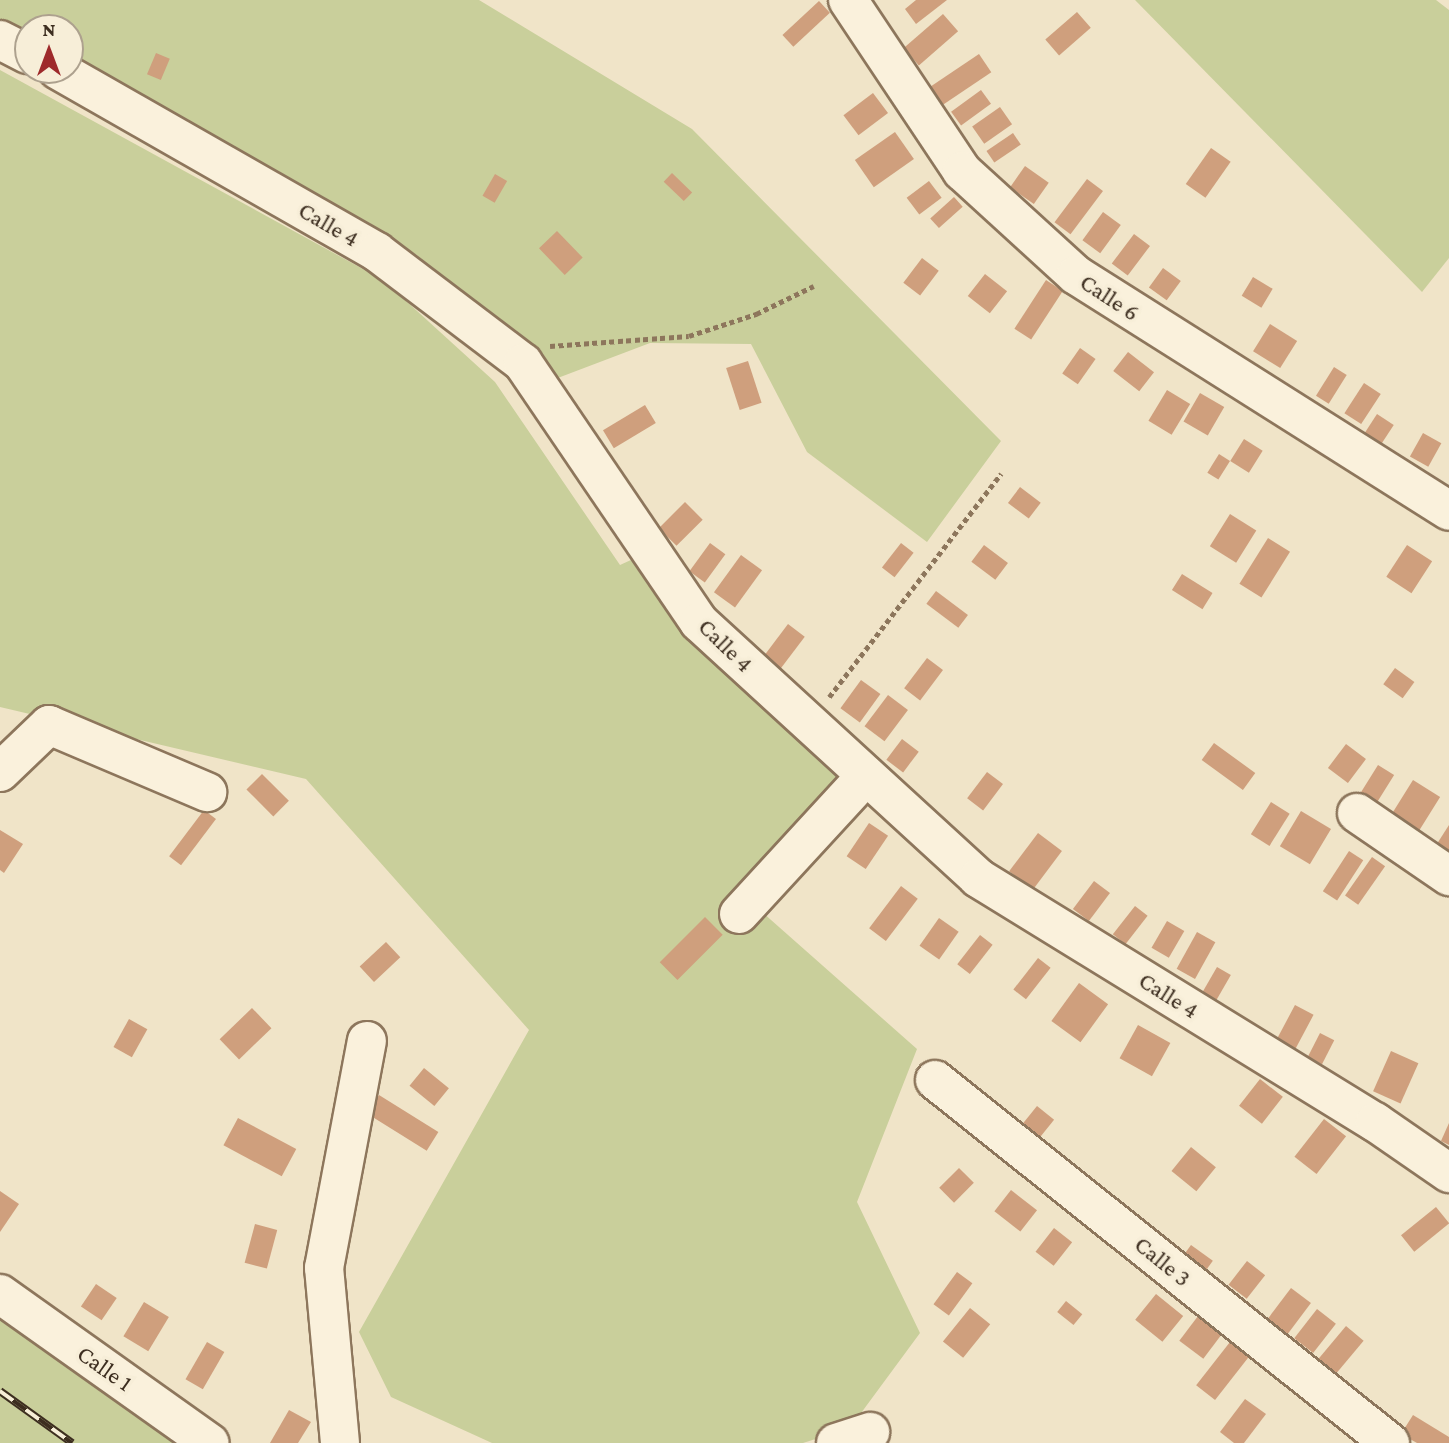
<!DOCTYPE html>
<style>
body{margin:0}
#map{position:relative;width:1449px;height:1443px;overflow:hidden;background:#f0e4c8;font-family:"Crimson Pro",serif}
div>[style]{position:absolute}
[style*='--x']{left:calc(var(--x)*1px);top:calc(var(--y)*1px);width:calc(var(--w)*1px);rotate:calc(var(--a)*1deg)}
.green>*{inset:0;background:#c9cf9b}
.building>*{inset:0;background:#cf9f7d;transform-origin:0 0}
.path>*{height:4.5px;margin-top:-2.25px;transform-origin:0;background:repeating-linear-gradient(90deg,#8d765c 0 5px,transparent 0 8.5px)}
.roads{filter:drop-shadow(2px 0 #8d765c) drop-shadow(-2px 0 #8d765c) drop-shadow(0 2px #8d765c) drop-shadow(0 -2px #8d765c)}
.minor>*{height:38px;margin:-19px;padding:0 19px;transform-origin:19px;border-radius:19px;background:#faf1dc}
.rail>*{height:8px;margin-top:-4px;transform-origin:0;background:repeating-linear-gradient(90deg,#f7eed8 0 16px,#3d2e20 0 32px);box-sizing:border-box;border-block:2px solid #3d2e20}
span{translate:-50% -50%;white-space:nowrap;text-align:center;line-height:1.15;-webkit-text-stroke:7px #f7eed8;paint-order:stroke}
.street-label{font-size:24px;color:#3d2e20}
.north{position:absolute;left:14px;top:14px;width:70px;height:70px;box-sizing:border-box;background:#f7eed8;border:2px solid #ada18e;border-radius:50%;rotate:0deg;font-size:19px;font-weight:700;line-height:28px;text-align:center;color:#3d2e20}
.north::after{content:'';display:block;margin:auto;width:24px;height:32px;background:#9e2a2b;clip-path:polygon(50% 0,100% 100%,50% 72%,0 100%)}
</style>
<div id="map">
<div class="green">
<i style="clip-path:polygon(0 0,479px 0,692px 129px,1001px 441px,927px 542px,807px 452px,751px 344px,650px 343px,534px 387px,417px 255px,70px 62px,70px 28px,28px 28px,28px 39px,0 23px)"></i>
<i style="clip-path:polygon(1135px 0,1436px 0,1449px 10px,1449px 258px,1422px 292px)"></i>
<i style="clip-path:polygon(0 70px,383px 280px,495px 382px,620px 565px,644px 554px,850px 789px,762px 912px,917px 1049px,857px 1202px,920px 1333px,850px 1428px,803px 1443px,492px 1443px,391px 1397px,359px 1332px,529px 1030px,306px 779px,0 707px)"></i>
<i style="clip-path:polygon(0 1288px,213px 1443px,0 1443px)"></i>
</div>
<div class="building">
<i style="clip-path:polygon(916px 0,947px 0,916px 24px,905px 9px)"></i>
<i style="left:819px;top:1px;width:16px;height:50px;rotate:47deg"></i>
<i style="left:1077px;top:12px;width:21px;height:42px;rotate:49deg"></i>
<i style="left:943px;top:14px;width:23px;height:52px;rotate:49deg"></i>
<i style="left:156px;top:53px;width:15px;height:23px;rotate:23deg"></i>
<i style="left:979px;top:54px;width:22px;height:61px;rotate:56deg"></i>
<i style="left:981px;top:90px;width:17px;height:37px;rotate:54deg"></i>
<i style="left:873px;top:93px;width:25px;height:37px;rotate:53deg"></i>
<i style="left:1000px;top:107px;width:21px;height:34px;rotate:55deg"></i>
<i style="left:895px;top:132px;width:33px;height:49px;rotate:55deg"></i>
<i style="left:1013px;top:133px;width:14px;height:32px;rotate:56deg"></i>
<i style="left:1211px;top:148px;width:24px;height:44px;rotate:35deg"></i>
<i style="left:1025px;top:166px;width:29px;height:26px;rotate:35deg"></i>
<i style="left:672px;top:173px;width:28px;height:12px;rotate:44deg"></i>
<i style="left:495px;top:174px;width:14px;height:25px;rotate:30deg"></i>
<i style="left:1087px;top:179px;width:20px;height:54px;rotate:37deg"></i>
<i style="left:929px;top:181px;width:21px;height:28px;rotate:53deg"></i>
<i style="left:954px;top:197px;width:13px;height:32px;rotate:48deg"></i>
<i style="left:1103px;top:212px;width:22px;height:35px;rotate:36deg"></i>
<i style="left:557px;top:231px;width:37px;height:25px;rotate:46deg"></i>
<i style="left:1134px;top:234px;width:20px;height:37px;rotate:37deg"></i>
<i style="left:922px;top:258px;width:21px;height:31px;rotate:37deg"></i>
<i style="left:1163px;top:268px;width:22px;height:24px;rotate:36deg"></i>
<i style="left:985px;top:274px;width:28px;height:28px;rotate:38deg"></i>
<i style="left:1253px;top:277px;width:23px;height:22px;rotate:31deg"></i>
<i style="left:1046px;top:280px;width:20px;height:58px;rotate:33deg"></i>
<i style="left:1270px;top:324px;width:32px;height:32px;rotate:32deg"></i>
<i style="left:1080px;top:348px;width:19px;height:31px;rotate:35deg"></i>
<i style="left:1128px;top:352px;width:33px;height:24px;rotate:38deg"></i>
<i style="left:748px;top:361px;width:44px;height:23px;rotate:72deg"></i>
<i style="left:1334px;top:367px;width:15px;height:34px;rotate:32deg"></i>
<i style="left:1364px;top:383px;width:20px;height:36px;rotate:33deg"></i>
<i style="left:1167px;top:390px;width:27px;height:36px;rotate:31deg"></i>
<i style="left:1200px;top:393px;width:28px;height:33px;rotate:30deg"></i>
<i style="left:645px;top:405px;width:21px;height:49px;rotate:59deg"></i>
<i style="left:1377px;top:414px;width:20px;height:25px;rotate:33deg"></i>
<i style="left:1423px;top:433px;width:21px;height:27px;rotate:29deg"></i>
<i style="left:1244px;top:439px;width:22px;height:26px;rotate:32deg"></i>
<i style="left:1219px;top:454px;width:13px;height:22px;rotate:32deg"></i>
<i style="left:1020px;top:487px;width:26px;height:20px;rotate:37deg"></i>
<i style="left:685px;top:502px;width:25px;height:37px;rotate:45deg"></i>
<i style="left:1230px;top:514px;width:31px;height:38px;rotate:32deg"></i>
<i style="left:1268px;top:538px;width:26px;height:54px;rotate:32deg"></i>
<i style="left:710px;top:543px;width:19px;height:35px;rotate:36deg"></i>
<i style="left:901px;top:543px;width:16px;height:31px;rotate:38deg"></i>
<i style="left:984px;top:545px;width:30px;height:21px;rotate:37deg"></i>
<i style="left:1407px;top:545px;width:30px;height:38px;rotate:33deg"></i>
<i style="left:741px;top:555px;width:26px;height:46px;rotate:36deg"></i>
<i style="left:1182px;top:574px;width:36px;height:19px;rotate:32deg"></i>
<i style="left:936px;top:591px;width:40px;height:16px;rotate:37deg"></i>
<i style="left:788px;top:624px;width:21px;height:40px;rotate:37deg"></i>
<i style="left:927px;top:658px;width:20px;height:38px;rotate:37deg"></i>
<i style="left:1395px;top:668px;width:24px;height:20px;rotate:36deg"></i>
<i style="left:861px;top:680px;width:24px;height:35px;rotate:36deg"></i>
<i style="left:888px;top:695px;width:25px;height:39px;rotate:37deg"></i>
<i style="left:902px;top:739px;width:21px;height:26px;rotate:37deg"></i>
<i style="left:1214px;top:743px;width:51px;height:21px;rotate:36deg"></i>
<i style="left:1346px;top:744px;width:25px;height:30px;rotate:37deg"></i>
<i style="left:1378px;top:765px;width:19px;height:33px;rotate:32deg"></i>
<i style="left:987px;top:772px;width:20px;height:33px;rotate:37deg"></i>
<i style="left:262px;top:774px;width:38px;height:22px;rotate:45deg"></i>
<i style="left:1413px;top:780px;width:32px;height:41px;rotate:32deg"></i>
<i style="left:1271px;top:802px;width:22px;height:38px;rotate:32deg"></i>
<i style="left:204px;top:810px;width:15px;height:58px;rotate:37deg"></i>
<i style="left:1301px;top:811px;width:35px;height:41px;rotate:31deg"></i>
<i style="left:869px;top:823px;width:23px;height:40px;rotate:34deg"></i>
<i style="clip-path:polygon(1449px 825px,1449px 860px,1433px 850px)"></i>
<i style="clip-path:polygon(0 830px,23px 844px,4px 873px,0 870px)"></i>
<i style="left:1038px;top:833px;width:30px;height:48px;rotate:37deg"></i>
<i style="left:1349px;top:851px;width:17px;height:48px;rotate:33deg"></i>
<i style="left:1372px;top:857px;width:16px;height:47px;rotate:35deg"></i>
<i style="left:1094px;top:881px;width:20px;height:35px;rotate:37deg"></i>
<i style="left:901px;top:886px;width:21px;height:53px;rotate:37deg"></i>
<i style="left:1135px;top:906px;width:16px;height:36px;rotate:38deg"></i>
<i style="left:705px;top:917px;width:25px;height:64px;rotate:45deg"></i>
<i style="left:939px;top:918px;width:24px;height:34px;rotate:35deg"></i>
<i style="left:1167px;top:921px;width:20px;height:31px;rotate:30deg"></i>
<i style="left:1197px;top:932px;width:21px;height:42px;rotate:29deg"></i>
<i style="left:980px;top:935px;width:16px;height:37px;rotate:38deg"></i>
<i style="left:386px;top:942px;width:21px;height:36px;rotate:47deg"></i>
<i style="left:1038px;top:958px;width:16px;height:40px;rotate:38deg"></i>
<i style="left:1217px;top:967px;width:16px;height:30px;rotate:30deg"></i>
<i style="left:1079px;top:983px;width:36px;height:47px;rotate:36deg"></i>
<i style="left:1295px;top:1005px;width:21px;height:41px;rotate:28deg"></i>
<i style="left:252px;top:1008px;width:28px;height:45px;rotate:46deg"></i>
<i style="left:129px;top:1019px;width:21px;height:32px;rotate:29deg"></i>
<i style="left:1138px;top:1025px;width:37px;height:38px;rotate:29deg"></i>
<i style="left:1320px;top:1033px;width:16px;height:27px;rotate:27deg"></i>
<i style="left:1391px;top:1051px;width:30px;height:44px;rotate:24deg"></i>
<i style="left:424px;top:1068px;width:32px;height:23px;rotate:39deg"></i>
<i style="left:1260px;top:1079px;width:29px;height:34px;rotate:38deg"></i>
<i style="left:379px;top:1095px;width:70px;height:22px;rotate:32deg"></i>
<i style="left:1037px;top:1106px;width:22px;height:33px;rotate:39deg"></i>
<i style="left:238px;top:1118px;width:66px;height:31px;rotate:28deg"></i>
<i style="left:1324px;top:1119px;width:28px;height:48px;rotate:38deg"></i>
<i style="clip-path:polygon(1449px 1123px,1449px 1145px,1441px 1141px)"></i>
<i style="left:1191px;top:1147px;width:32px;height:31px;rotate:39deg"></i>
<i style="left:959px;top:1168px;width:21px;height:28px;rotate:45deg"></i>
<i style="left:1011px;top:1190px;width:33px;height:27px;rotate:38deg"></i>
<i style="clip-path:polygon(0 1191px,19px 1204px,0 1232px)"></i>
<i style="left:1436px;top:1207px;width:21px;height:45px;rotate:51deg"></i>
<i style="left:255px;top:1224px;width:23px;height:40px;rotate:15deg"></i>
<i style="left:1054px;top:1228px;width:23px;height:30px;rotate:38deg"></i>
<i style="left:1191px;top:1245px;width:27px;height:20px;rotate:36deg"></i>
<i style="left:1247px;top:1261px;width:23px;height:30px;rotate:38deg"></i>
<i style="left:957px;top:1272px;width:19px;height:40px;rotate:36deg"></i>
<i style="left:96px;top:1284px;width:25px;height:27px;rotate:34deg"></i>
<i style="left:1291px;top:1288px;width:25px;height:39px;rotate:37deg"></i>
<i style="left:1156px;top:1294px;width:35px;height:33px;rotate:39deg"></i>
<i style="left:1066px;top:1301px;width:21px;height:14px;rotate:39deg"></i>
<i style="left:144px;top:1302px;width:29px;height:40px;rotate:31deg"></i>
<i style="left:970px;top:1308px;width:26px;height:43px;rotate:39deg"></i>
<i style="left:1317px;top:1309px;width:24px;height:37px;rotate:38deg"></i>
<i style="left:1198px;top:1316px;width:30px;height:31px;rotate:37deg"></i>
<i style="left:1346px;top:1326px;width:23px;height:43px;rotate:40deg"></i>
<i style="left:207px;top:1342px;width:20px;height:43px;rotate:30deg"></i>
<i style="left:1230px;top:1342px;width:24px;height:55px;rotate:38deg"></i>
<i style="clip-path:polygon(1245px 1399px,1266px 1414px,1244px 1443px,1234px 1443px,1220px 1432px)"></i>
<i style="clip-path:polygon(289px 1410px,311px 1422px,298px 1443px,270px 1443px)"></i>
<i style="clip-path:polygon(1413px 1415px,1449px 1437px,1449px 1443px,1417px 1443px,1401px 1434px)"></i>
</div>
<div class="path">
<i style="--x:550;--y:346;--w:139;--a:-4.1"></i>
<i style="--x:689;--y:336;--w:71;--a:-18.2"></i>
<i style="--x:756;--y:314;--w:64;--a:-25.8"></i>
<i style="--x:829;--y:697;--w:282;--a:-52.4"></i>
</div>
<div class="roads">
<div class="minor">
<i style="--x:848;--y:0;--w:206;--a:56.3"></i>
<i style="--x:962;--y:171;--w:154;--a:42.4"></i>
<i style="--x:1076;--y:275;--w:441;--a:32.3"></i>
<i style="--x:0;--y:40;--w:31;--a:27"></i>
<i style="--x:58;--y:70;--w:367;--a:29.7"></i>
<i style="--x:377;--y:252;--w:183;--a:37.2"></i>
<i style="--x:523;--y:363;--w:313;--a:55.8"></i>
<i style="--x:699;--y:622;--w:379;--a:42.5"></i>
<i style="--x:978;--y:878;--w:466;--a:31.6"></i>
<i style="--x:1375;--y:1122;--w:90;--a:34.6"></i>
<i style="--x:0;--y:772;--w:68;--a:-43.8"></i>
<i style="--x:49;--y:725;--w:172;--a:23"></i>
<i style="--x:1357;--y:813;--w:112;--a:34.4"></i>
<i style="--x:739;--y:914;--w:188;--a:-47.4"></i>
<i style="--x:935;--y:1080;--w:582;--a:38.58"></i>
<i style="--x:0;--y:1294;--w:257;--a:35.4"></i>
<i style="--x:340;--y:1443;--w:176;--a:-95.2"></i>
<i style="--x:324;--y:1268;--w:231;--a:-79.3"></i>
<i style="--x:836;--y:1443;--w:36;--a:-18"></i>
</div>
</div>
<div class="rail">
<i style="--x:0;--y:1391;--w:89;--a:35.8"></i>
</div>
<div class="street-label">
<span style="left:329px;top:224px;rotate:30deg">Calle 4</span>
<span style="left:1110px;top:297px;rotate:33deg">Calle 6</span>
<span style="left:726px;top:645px;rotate:44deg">Calle 4</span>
<span style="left:1169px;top:995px;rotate:32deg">Calle 4</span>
<span style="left:1163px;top:1261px;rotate:39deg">Calle 3</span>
<span style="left:105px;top:1368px;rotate:35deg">Calle 1</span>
</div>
<div class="north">N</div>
</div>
